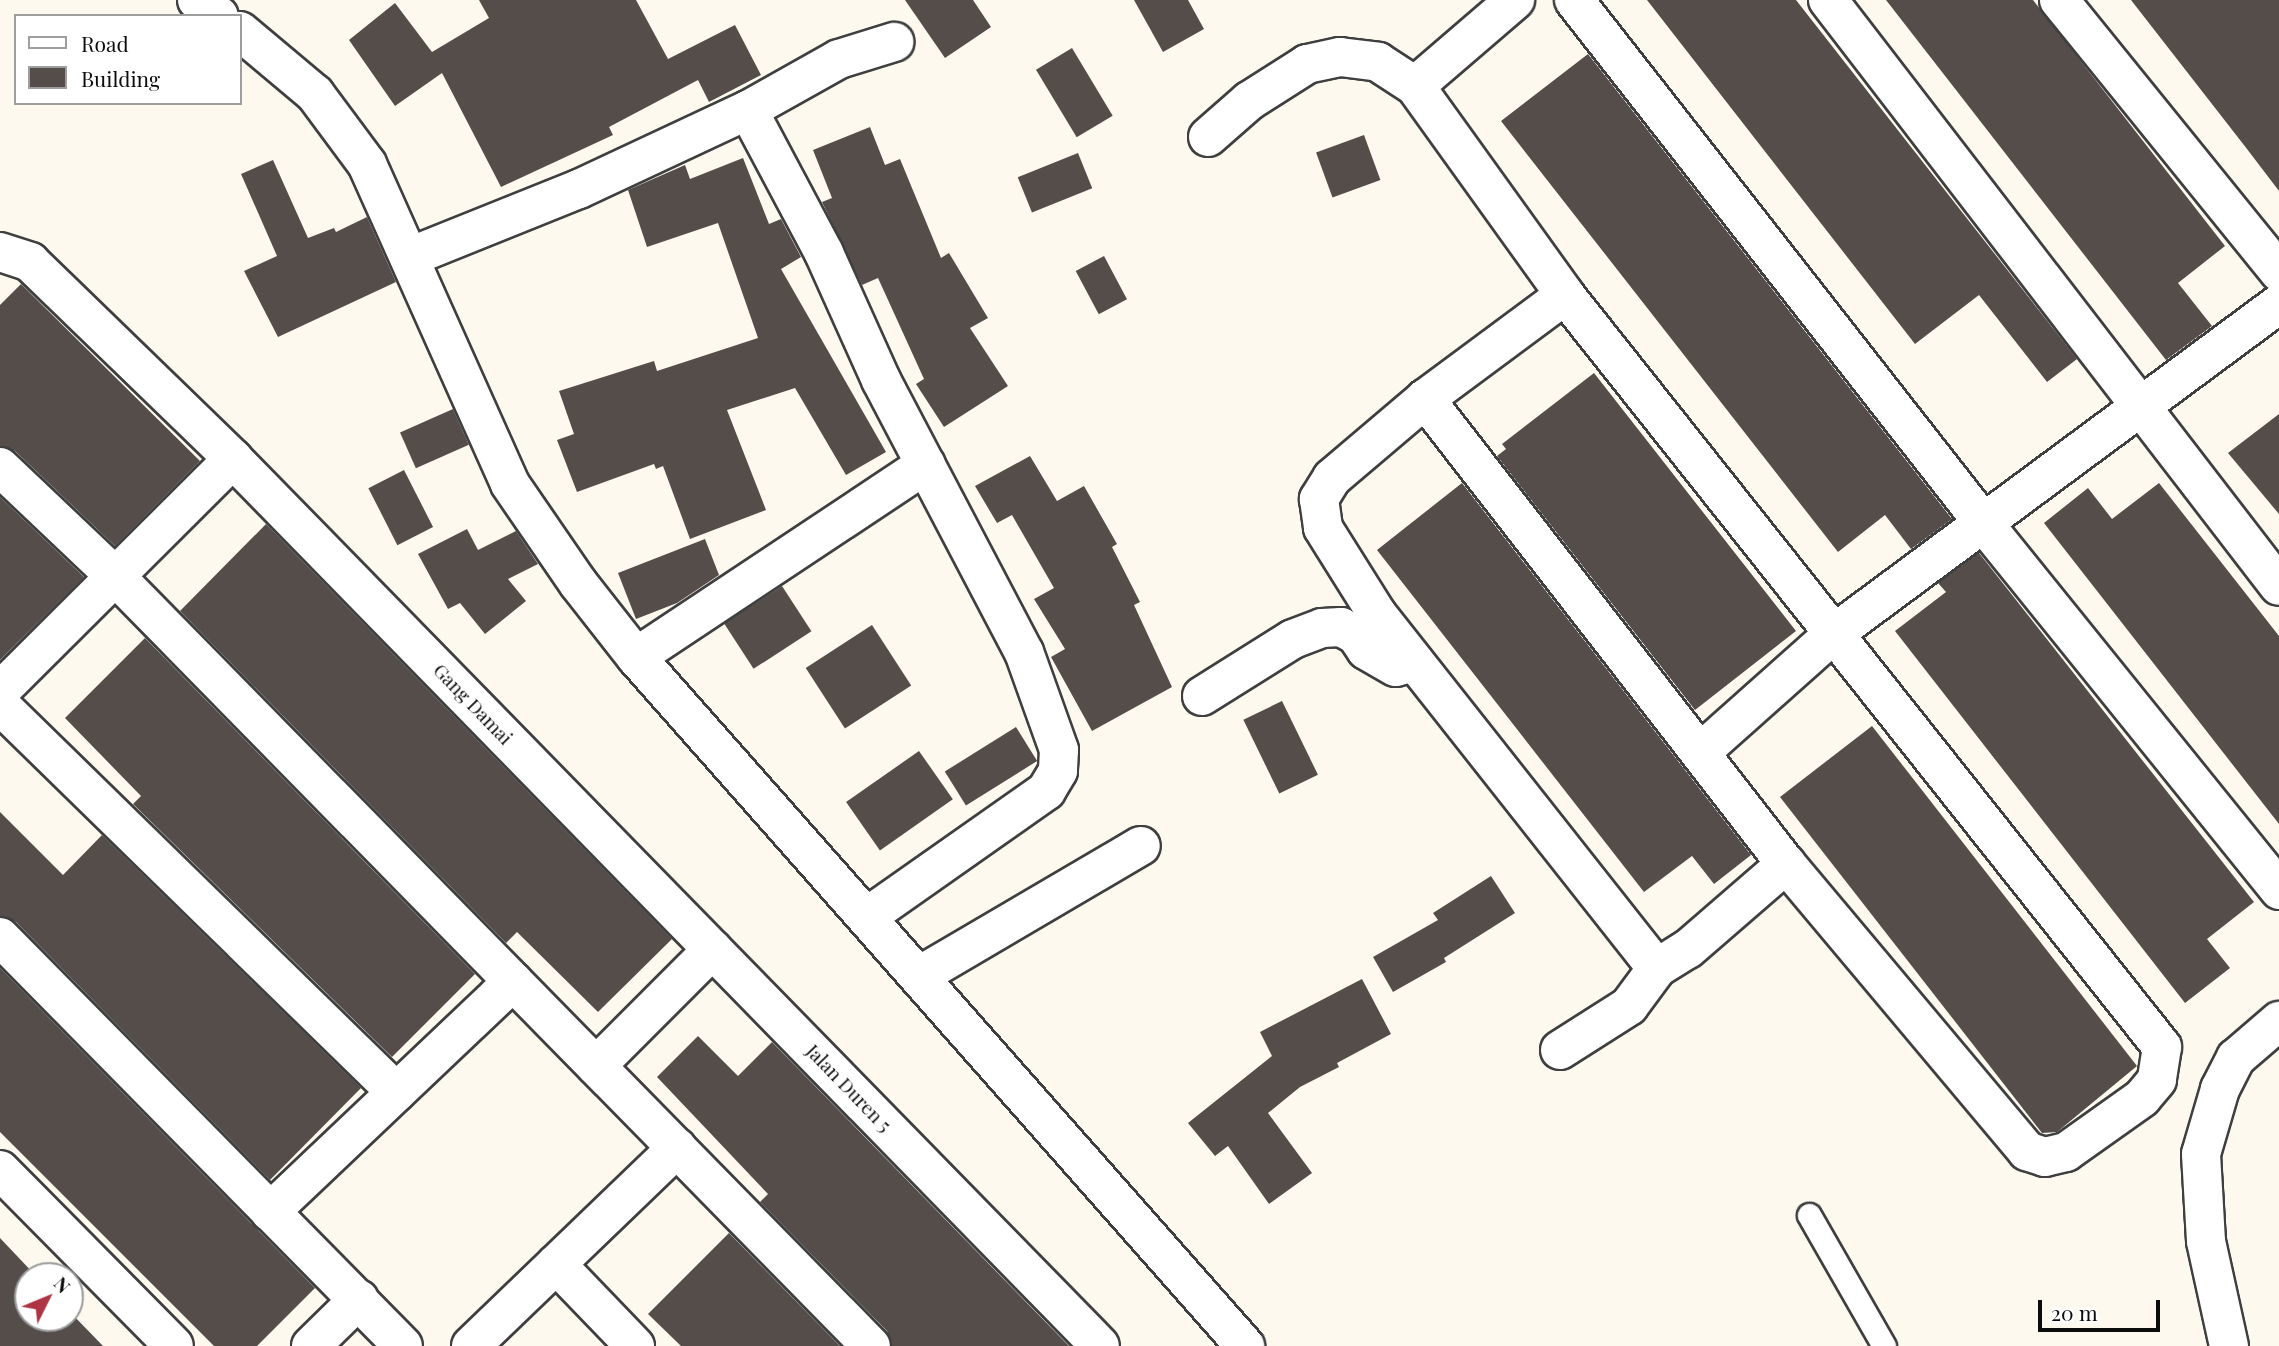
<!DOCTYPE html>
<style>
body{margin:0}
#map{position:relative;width:2279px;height:1346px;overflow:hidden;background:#fdf9ee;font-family:"Playfair Display",serif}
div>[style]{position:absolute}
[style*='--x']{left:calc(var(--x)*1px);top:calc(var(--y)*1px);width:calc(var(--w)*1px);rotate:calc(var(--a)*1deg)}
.building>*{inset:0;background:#544d4a;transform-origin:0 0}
.roads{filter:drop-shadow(2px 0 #3f3f3f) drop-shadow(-2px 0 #3f3f3f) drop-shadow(0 2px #3f3f3f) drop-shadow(0 -2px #3f3f3f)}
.lane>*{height:23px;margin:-11.5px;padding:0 11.5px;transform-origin:11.5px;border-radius:11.5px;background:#fff}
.street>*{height:38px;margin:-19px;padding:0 19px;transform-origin:19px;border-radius:19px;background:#fff}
span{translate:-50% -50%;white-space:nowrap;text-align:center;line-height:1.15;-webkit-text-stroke:7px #fff;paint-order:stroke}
.street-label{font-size:19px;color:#0c0c0c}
.legend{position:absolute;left:14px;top:14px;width:228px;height:91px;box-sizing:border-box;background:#fff;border:2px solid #9e9e9e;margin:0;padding:9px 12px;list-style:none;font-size:21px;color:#0c0c0c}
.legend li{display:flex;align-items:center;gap:14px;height:35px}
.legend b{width:35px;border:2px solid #9e9e9e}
.north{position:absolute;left:14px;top:1262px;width:70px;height:70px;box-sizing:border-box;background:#fff;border:2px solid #9e9e9e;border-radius:50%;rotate:47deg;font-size:19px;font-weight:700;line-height:28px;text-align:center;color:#0c0c0c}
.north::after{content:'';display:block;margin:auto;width:24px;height:32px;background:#ad3443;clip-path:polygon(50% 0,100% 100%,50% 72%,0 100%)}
.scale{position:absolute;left:2038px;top:1300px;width:122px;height:32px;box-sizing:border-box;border:4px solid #0c0c0c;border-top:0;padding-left:9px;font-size:21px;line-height:24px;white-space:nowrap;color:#0c0c0c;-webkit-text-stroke:5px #fff;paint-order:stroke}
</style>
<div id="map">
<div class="building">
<i style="clip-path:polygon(479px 0,636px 0,668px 59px,735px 25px,761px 75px,709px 102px,698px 80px,609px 127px,613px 135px,501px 187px,442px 73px,395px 106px,349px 40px,395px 3px,432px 52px,489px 18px)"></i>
<i style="clip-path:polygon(905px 0,973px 0,991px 27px,945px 58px)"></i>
<i style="clip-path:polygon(1134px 0,1188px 0,1204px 29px,1163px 52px)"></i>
<i style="clip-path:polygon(1647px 0,1796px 0,2077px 359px,2047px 382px,1979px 295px,1915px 344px)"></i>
<i style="clip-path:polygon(1886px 0,2033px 0,2225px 246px,2178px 283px,2212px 326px,2166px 360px)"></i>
<i style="clip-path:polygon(2131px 0,2279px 0,2279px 191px,2247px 149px)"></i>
<i style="left:1072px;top:48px;width:79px;height:42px;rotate:59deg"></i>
<i style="clip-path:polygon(1588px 54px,1952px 519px,1911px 549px,1885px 515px,1838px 552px,1501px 121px)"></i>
<i style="clip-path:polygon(870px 127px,885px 165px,900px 159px,941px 258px,949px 253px,988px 318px,970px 328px,1008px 386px,944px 427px,916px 384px,924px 379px,878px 278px,862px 285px,822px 202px,832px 198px,813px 150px)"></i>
<i style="left:1364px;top:135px;width:48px;height:51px;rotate:70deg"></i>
<i style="left:1078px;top:153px;width:38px;height:65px;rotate:68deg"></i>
<i style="clip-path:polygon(743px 158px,769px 224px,781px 219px,801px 257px,781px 269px,886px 452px,846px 475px,795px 388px,727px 410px,766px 510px,690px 539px,663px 466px,656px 469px,654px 464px,577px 492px,557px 440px,574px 434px,559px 391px,654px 361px,657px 371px,758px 338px,718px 223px,647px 247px,628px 190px,685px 165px,690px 179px)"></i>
<i style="clip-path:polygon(273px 160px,308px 238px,334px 228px,336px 232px,367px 217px,396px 282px,278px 337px,244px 271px,277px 256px,241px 174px)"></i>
<i style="left:1104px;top:256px;width:49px;height:32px;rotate:62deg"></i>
<i style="clip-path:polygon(21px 284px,200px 461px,115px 546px,15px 451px,0 446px,0 305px)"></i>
<i style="clip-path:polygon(1594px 373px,1796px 631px,1695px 710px,1497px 456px,1506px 449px,1502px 444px)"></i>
<i style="left:453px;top:409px;width:39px;height:58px;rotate:66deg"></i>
<i style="clip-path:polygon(2279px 414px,2279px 514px,2228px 453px)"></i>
<i style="clip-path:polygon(1030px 456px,1057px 501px,1084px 486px,1117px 544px,1112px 547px,1140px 602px,1134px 605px,1172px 687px,1092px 731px,1051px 657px,1065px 649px,1034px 599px,1054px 588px,1012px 515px,997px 523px,975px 486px)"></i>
<i style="left:404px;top:470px;width:64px;height:40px;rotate:63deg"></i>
<i style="clip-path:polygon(1462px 483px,1751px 855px,1714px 884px,1692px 856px,1644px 892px,1377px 550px)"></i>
<i style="clip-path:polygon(2159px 483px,2279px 636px,2279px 824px,2044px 523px,2088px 488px,2112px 519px)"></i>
<i style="clip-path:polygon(0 497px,84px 577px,0 660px)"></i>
<i style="clip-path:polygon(266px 524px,672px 939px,598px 1012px,517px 932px,506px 943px,180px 611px)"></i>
<i style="clip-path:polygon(467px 529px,478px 550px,516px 531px,538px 564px,508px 579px,526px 601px,485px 634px,460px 603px,448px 609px,418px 554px)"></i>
<i style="clip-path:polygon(705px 539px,719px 575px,677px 603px,636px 619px,618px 573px)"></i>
<i style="clip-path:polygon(1979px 553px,2254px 902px,2207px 939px,2230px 968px,2185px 1003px,1895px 631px,1946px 592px,1938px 583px)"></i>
<i style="left:782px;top:586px;width:54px;height:69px;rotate:57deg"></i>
<i style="left:872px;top:625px;width:72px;height:79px;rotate:57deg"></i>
<i style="clip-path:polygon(145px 638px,475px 974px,392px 1057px,133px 804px,141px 796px,65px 718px)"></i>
<i style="left:1282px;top:701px;width:82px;height:43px;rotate:64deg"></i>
<i style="clip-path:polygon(1872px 726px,2137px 1066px,2057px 1132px,2042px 1133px,1780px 797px)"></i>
<i style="left:1016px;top:727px;width:40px;height:84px;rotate:58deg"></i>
<i style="left:919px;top:751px;width:59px;height:89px;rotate:55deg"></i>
<i style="clip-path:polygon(0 812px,63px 875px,102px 835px,361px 1088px,270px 1180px,16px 922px,0 916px)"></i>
<i style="clip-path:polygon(1491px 876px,1515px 913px,1444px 958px,1446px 962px,1393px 992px,1373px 957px,1438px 920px,1433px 913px)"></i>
<i style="clip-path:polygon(0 968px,315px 1288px,257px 1346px,214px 1346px,0 1132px)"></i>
<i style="clip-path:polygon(1362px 979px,1391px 1034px,1337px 1063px,1339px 1067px,1300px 1087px,1268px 1113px,1312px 1173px,1269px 1204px,1228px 1146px,1215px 1156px,1188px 1123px,1272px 1056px,1260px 1032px)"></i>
<i style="clip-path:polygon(698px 1036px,738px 1076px,772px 1042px,1069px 1346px,892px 1346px,887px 1331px,760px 1202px,768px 1194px,657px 1077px)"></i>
<i style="clip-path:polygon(729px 1233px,840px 1346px,681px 1346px,648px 1314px)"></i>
<i style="clip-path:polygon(0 1238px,36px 1276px,28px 1276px,28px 1318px,70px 1318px,70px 1312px,103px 1346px,0 1346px)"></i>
</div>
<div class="roads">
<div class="lane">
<i style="--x:1809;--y:1215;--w:151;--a:60.2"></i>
</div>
<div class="street">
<i style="--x:197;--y:0;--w:27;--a:36"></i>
<i style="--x:1574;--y:0;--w:667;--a:51.94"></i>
<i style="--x:1985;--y:525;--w:469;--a:51.1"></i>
<i style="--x:1828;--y:0;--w:739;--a:52.42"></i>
<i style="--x:2059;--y:0;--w:350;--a:51"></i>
<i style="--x:240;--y:31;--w:98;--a:40"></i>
<i style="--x:315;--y:94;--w:87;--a:53.4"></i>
<i style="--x:367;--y:164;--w:350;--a:65.9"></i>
<i style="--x:510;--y:484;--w:120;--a:55.5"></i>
<i style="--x:578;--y:583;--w:94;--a:51.9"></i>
<i style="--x:636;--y:657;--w:920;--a:48.53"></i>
<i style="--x:1415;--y:86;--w:132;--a:-40.7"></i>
<i style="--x:748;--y:110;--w:162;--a:62"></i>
<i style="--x:824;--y:253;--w:139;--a:65.8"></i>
<i style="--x:881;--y:380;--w:307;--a:62.3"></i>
<i style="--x:1024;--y:652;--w:104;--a:70.3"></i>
<i style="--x:1059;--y:750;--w:21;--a:93"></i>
<i style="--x:1058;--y:771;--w:23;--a:121"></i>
<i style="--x:1046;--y:791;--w:218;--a:144.9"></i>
<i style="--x:1208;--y:137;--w:55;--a:-41.3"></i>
<i style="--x:1249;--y:101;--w:69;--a:-32.5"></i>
<i style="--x:1307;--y:64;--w:34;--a:-12"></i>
<i style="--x:1340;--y:57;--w:38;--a:7"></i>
<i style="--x:1378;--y:62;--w:44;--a:33"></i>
<i style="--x:1415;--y:86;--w:257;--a:54.3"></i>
<i style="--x:1565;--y:295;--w:960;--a:51.55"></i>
<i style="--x:2162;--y:1047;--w:33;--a:99"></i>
<i style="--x:2157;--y:1080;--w:23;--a:130"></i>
<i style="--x:2142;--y:1098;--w:93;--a:144.6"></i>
<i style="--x:2066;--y:1152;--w:22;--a:167"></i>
<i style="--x:2045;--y:1157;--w:19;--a:-162"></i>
<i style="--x:2027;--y:1151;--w:375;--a:-130"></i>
<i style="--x:1786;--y:864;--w:589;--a:-127.82"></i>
<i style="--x:0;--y:252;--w:32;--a:18"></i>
<i style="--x:30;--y:262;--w:283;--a:44.1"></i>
<i style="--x:233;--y:459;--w:1240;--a:45.65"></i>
<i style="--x:412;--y:256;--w:180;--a:-21.9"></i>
<i style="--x:579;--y:189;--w:187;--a:-25.1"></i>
<i style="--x:748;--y:110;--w:104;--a:-29.3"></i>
<i style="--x:839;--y:59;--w:58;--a:-17.2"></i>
<i style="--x:1565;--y:295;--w:174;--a:143.4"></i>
<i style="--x:1425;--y:399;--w:122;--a:139.7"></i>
<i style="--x:1332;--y:478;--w:25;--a:122"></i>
<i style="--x:1319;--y:499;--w:29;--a:82"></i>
<i style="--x:1323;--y:528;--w:102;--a:57.9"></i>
<i style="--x:1377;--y:614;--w:451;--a:51.7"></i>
<i style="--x:1657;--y:968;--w:36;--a:-32"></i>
<i style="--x:1688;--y:949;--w:130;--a:-40.9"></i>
<i style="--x:0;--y:467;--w:158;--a:43.5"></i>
<i style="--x:115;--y:576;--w:1079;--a:45.53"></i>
<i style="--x:636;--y:657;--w:348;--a:-33.6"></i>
<i style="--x:0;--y:691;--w:329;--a:-44.9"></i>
<i style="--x:1202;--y:696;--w:107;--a:-32.1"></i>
<i style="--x:1293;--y:639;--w:31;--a:-21"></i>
<i style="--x:1322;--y:628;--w:19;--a:-3"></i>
<i style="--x:1341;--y:627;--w:17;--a:28"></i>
<i style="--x:1356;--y:635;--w:18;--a:56"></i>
<i style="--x:1366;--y:650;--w:34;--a:30"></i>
<i style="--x:1396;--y:667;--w:19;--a:-16"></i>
<i style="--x:0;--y:705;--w:554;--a:44.34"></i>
<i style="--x:1702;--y:751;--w:174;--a:-41.7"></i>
<i style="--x:1832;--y:635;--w:556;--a:-36.52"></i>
<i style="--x:0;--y:937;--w:574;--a:45.42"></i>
<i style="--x:919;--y:976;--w:257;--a:-30.4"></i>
<i style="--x:1560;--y:1050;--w:82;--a:-32.5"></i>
<i style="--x:1629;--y:1006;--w:47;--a:-53.6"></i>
<i style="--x:596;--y:1066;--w:165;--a:-45"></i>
<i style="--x:0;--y:1170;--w:247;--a:45.3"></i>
<i style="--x:270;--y:1212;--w:335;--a:-43.5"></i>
<i style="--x:556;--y:1264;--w:114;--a:46.1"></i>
<i style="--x:311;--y:1346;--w:67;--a:-44.4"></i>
<i style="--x:471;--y:1346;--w:286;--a:-43.9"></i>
<i style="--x:2229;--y:1346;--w:107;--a:-102.4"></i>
<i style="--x:2206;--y:1241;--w:87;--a:-93.3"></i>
<i style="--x:2201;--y:1154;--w:68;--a:-73.7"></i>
<i style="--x:2220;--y:1089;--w:35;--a:-63"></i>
<i style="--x:2236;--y:1058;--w:57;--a:-40.7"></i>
</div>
</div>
<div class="street-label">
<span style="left:473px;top:704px;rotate:46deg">Gang Damai</span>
<span style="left:849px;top:1088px;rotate:46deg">Jalan Duren 5</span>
</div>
<ul class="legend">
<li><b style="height:9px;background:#fff"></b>Road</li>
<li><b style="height:19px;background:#544d4a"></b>Building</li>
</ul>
<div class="north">N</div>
<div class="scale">20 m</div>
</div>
